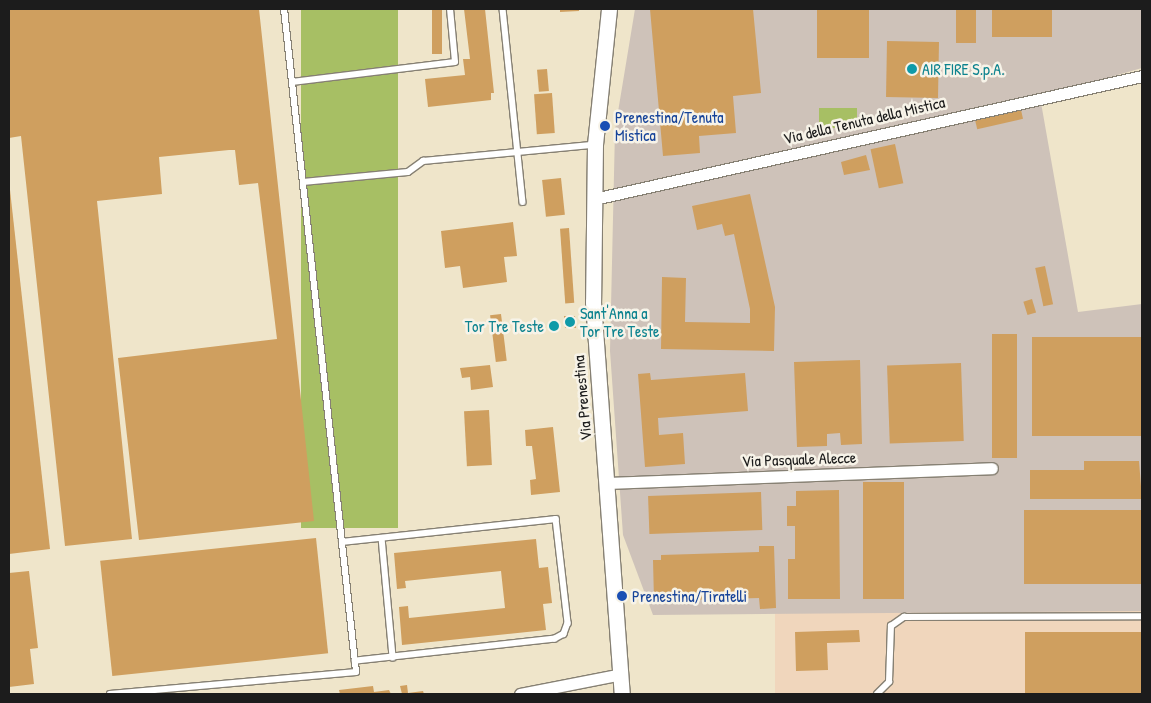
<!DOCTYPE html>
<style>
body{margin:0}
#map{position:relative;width:1151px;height:703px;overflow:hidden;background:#efe5ca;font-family:"Patrick Hand",sans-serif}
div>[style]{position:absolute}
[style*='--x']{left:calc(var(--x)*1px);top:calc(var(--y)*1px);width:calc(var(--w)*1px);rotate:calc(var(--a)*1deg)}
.built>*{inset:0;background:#f0d6bc;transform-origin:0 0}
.industrial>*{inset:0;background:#cec2b9}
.green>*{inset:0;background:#a7bf64;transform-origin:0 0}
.building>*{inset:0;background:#cf9f5f;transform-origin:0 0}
.roads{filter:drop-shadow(1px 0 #868073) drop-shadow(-1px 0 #868073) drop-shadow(0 1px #868073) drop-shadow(0 -1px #868073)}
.lane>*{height:5.5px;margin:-2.75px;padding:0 2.75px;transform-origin:2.75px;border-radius:2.75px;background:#fff}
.street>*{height:11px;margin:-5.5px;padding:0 5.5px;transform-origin:5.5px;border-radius:5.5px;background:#fff}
.secondary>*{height:15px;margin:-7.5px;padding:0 7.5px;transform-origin:7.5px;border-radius:7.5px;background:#fff}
.dots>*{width:14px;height:14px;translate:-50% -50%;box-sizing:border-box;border:2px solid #f7f3e8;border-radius:50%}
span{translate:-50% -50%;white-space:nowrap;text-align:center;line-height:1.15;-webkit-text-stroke:5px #f7f3e8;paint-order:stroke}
.culture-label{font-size:16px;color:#0d838f}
.left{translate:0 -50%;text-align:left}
.right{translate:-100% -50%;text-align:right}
.transit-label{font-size:16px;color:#164399}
.street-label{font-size:16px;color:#1c1c1c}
.frame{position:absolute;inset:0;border:10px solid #1c1c1c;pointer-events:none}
</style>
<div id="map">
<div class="built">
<i style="left:1142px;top:611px;width:83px;height:367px;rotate:90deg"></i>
</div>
<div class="industrial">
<i style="clip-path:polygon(635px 9px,1142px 9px,1142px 68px,1040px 97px,1078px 312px,1142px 304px,1142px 611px,653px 615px,623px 535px,610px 351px,615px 130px)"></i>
</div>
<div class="green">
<i style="left:301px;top:9px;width:97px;height:519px"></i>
<i style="left:819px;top:108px;width:38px;height:20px"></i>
</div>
<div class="building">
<i style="clip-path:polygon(9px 9px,259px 9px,314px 521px,139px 540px,118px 358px,277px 339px,258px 183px,239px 185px,235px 150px,229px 150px,159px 157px,162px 194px,97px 201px,132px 539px,65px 546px,21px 136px,9px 138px)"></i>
<i style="left:432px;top:9px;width:10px;height:45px"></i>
<i style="clip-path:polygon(464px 9px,485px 9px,494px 93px,491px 93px,491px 100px,428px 107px,425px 79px,465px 75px,463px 59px,470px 59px)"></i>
<i style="clip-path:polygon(560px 9px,579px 9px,579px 11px,560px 12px)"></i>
<i style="clip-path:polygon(650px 9px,753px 9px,761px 93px,733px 96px,736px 133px,699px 136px,700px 153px,663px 156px)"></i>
<i style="left:817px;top:9px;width:52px;height:49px"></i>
<i style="left:956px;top:9px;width:20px;height:34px"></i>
<i style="left:992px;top:9px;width:60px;height:28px"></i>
<i style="left:887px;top:41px;width:52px;height:56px;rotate:1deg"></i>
<i style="left:547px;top:69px;width:22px;height:10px;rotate:85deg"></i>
<i style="left:552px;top:93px;width:40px;height:18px;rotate:86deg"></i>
<i style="left:1021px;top:110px;width:9px;height:47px;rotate:77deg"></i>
<i style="left:895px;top:144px;width:40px;height:25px;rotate:78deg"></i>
<i style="clip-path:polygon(866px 155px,870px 170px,844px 175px,841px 162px)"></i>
<i style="left:561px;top:178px;width:37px;height:19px;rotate:84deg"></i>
<i style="clip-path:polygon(9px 181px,50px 549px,9px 554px)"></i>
<i style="clip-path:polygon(750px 194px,775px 307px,774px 351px,661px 349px,662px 277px,686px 278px,685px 322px,750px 323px,750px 309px,734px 234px,725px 236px,722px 224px,697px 230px,692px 206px)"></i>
<i style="clip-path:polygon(513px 222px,517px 256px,504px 257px,507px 282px,463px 288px,460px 266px,445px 268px,441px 231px)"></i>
<i style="left:569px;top:228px;width:75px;height:9px;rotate:86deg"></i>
<i style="left:1045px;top:266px;width:39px;height:10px;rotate:78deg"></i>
<i style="left:1032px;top:299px;width:14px;height:9px;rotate:73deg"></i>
<i style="left:501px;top:314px;width:47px;height:11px;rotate:83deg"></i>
<i style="clip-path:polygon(564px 316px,575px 316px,576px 328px,565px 328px)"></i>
<i style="left:550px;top:322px;width:8px;height:8px"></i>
<i style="left:992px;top:334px;width:25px;height:124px"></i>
<i style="left:1032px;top:337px;width:110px;height:99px"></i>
<i style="clip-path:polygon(860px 360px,862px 444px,841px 445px,840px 433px,827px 434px,827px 446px,797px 447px,794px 362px)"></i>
<i style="left:961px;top:363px;width:78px;height:74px;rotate:88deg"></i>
<i style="clip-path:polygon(490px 365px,493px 387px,471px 390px,470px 377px,462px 378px,460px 368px)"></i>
<i style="clip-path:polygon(650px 373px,651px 380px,745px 373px,748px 411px,658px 418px,659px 435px,683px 433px,685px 464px,645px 467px,638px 374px)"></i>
<i style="left:489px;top:410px;width:55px;height:25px;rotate:87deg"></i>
<i style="clip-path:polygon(553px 427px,560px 492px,531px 495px,530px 480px,536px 479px,532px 446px,526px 446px,525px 430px)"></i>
<i style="clip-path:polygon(1084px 461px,1139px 461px,1142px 499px,1030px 499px,1030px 470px,1084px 470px)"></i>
<i style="left:863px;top:482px;width:41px;height:117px"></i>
<i style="clip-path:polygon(839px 490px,840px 599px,788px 599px,788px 559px,795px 559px,795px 526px,787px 526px,787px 506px,796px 506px,796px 491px)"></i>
<i style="left:761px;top:492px;width:38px;height:113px;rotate:88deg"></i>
<i style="left:1024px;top:510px;width:118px;height:74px"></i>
<i style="left:316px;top:538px;width:116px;height:217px;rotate:84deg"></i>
<i style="clip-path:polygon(536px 539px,539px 568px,548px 567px,552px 603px,543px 604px,546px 630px,402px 645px,399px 607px,408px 606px,409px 618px,505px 608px,501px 571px,405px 581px,406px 588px,397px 589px,394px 553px)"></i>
<i style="clip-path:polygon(759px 546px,774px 546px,776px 608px,760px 609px,759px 598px,654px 601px,653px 560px,661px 560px,661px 555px,759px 552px)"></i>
<i style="clip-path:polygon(29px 571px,38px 648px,30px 649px,34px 684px,9px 687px,9px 573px)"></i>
<i style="clip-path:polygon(859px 630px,860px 642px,827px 643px,828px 670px,796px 671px,795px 632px)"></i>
<i style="left:1142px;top:632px;width:62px;height:117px;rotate:90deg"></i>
<i style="clip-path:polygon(407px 685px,408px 693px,423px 691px,424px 694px,402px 694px,400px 686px)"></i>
<i style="clip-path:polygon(373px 686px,374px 692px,389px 690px,391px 694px,340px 694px,339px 690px)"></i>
</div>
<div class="roads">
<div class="lane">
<i style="--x:503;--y:9;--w:194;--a:84.1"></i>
<i style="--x:292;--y:82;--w:164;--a:-7"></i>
<i style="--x:455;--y:62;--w:53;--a:-95.4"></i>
<i style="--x:303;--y:182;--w:105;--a:-5.4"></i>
<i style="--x:408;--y:172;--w:19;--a:-36"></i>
<i style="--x:423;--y:161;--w:171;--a:-5.4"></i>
<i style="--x:382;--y:538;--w:120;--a:84.7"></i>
<i style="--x:342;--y:542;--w:215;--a:-6.1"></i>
<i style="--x:556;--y:519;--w:105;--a:83.4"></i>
<i style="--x:568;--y:623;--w:12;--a:110"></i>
<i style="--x:564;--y:634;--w:10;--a:151"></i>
<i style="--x:555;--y:639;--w:201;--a:173.7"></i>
<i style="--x:110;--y:694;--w:247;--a:-5.1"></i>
<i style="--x:356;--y:672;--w:667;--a:-96.2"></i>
<i style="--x:877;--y:694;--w:17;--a:-45"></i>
<i style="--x:889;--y:682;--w:56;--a:-88"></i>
<i style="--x:891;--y:626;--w:16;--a:-35"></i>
<i style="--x:904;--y:617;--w:238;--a:-0.2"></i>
</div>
<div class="street">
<i style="--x:594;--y:199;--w:562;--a:-12.65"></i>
<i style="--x:606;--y:483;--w:386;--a:-2.2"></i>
<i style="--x:520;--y:694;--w:104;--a:-11.1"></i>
</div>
<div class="secondary">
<i style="--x:609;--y:9;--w:136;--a:95.9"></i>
<i style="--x:595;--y:144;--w:158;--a:90.7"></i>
<i style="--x:593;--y:302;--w:393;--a:85.8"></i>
</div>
</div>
<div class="dots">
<i style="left:912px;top:69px;background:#0f9aa8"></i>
<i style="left:605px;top:126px;background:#1a4fb4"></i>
<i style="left:570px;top:322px;background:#0f9aa8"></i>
<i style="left:554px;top:326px;background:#0f9aa8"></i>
<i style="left:622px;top:596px;background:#1a4fb4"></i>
</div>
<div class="culture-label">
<span class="left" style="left:922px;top:69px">AIR FIRE S.p.A.</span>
<span class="left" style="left:580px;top:322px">Sant'Anna a<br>Tor Tre Teste</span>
<span class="right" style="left:544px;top:326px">Tor Tre Teste</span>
</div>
<div class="transit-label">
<span class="left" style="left:615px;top:126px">Prenestina/Tenuta<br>Mistica</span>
<span class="left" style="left:632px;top:596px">Prenestina/Tiratelli</span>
</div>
<div class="street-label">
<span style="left:864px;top:120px;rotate:-13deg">Via della Tenuta della Mistica</span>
<span style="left:582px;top:398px;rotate:-95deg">Via Prenestina</span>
<span style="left:799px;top:459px;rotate:-2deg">Via Pasquale Alecce</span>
</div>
<div class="frame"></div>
</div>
